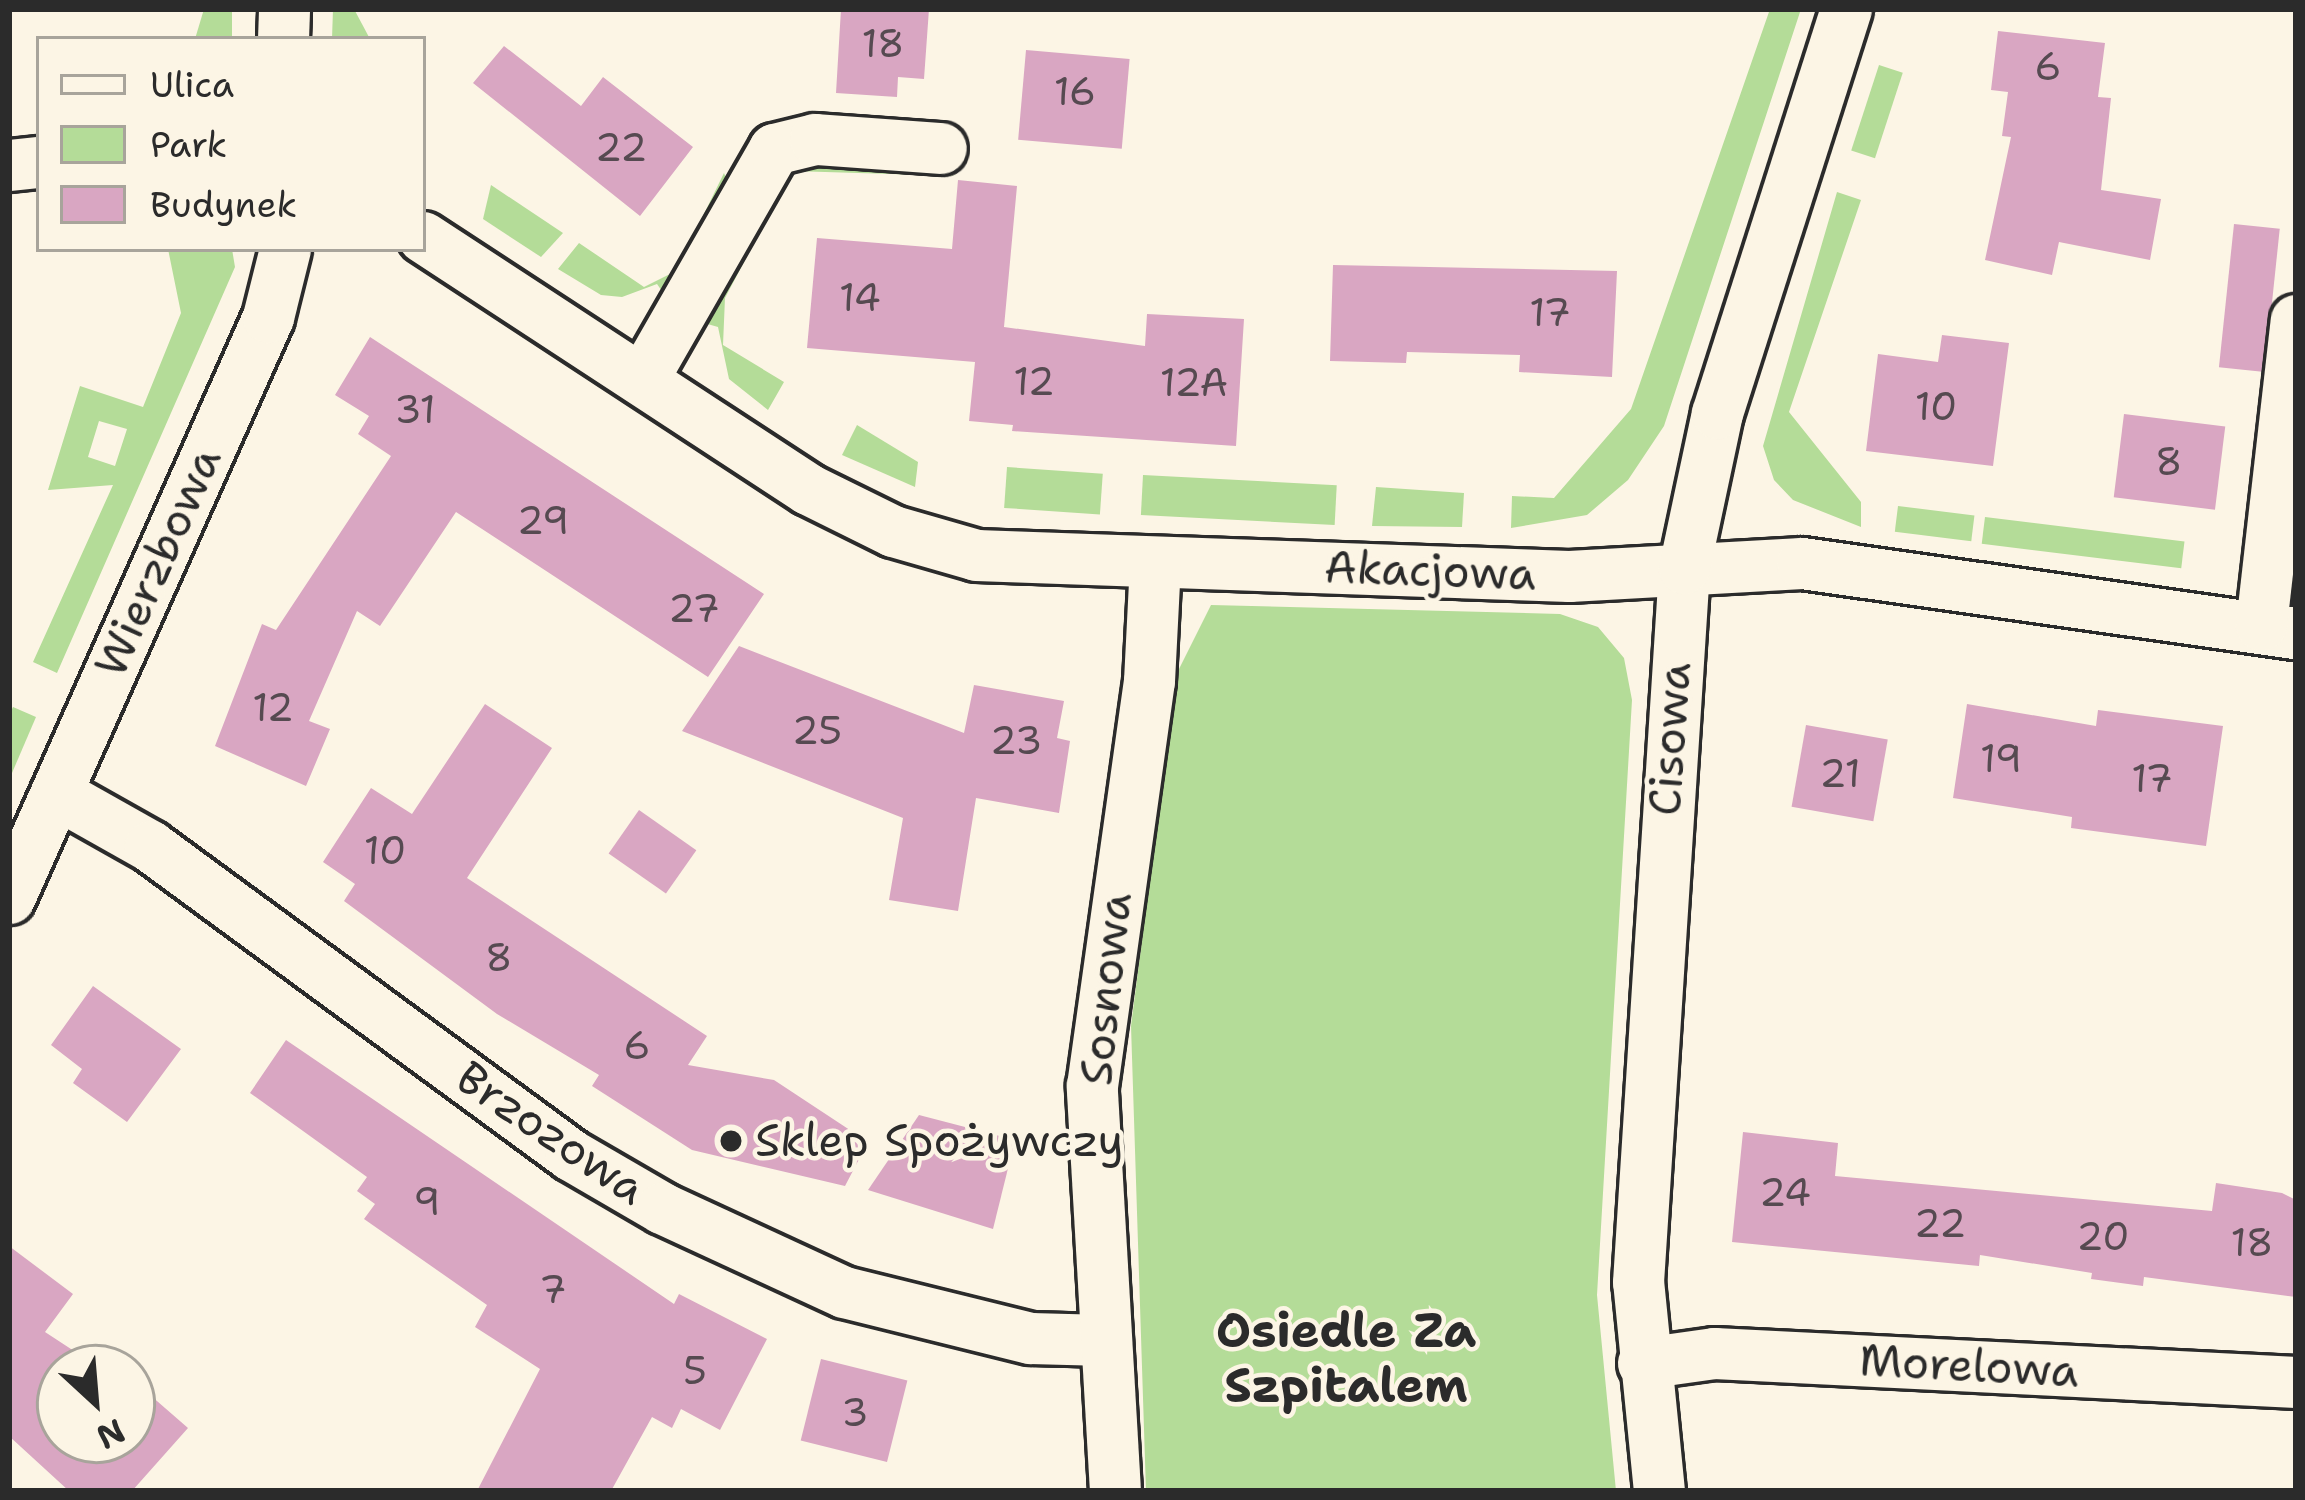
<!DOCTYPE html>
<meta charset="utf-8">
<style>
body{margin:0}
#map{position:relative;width:2305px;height:1500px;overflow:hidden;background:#fcf5e5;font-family:"Shantell Sans",sans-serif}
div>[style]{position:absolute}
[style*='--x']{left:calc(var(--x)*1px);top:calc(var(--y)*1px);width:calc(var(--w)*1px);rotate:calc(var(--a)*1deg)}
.green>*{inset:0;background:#b4dc98;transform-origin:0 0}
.building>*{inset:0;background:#d9a6c2;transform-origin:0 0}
.roads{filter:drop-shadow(3px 0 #2b2b2b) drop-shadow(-3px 0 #2b2b2b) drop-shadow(0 3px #2b2b2b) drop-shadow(0 -3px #2b2b2b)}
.street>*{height:51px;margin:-25.5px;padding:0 25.5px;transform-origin:25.5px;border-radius:25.5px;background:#fcf5e5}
.dots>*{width:33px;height:33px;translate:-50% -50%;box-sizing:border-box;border:6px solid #fcf5e5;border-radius:50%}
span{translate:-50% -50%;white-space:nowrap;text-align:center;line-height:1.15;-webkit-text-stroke:9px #fcf5e5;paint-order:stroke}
.number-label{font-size:39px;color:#564a51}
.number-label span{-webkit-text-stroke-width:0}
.street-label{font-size:45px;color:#2b2b2b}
.poi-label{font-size:45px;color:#2b2b2b}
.left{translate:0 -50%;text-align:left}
.neighbourhood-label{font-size:48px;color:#2b2b2b;font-weight:700}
.frame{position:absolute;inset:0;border:12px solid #2b2b2b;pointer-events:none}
.legend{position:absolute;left:36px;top:36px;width:390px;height:216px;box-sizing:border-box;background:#fcf5e5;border:3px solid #a8a49b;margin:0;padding:15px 21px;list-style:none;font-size:36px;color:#2b2b2b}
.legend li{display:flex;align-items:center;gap:24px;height:60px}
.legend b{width:60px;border:3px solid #a8a49b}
.north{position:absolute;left:36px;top:1344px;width:120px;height:120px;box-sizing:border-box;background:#fcf5e5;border:3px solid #a8a49b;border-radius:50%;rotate:154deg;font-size:33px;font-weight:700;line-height:48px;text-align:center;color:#2b2b2b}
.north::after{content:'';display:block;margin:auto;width:42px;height:54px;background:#2b2b2b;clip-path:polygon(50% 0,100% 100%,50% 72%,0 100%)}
</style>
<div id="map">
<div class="green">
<i style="clip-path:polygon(204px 9px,232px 9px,232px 39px,195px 39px)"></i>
<i style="clip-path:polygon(333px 9px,354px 9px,370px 39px,332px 39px)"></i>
<i style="clip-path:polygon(1770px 9px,1801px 9px,1664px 426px,1628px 480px,1587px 515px,1511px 528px,1512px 496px,1554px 498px,1631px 409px)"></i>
<i style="left:1879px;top:65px;width:25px;height:90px;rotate:18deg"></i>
<i style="clip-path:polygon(789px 160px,957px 176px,792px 171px,725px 298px,723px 345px,784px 382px,768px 410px,729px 379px,718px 327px,704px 323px)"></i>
<i style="clip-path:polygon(724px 173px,729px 186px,666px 297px,657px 284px,622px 297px,601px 295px,558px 269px,579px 243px,644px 287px,676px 271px)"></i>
<i style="clip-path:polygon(491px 185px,563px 233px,541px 257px,483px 219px)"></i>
<i style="clip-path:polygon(1837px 192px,1861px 200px,1789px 412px,1861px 502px,1861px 527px,1793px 500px,1774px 480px,1763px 446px)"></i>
<i style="clip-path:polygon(evenodd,168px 249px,232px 249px,235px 267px,57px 673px,33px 662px,113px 485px,48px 490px,80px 386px,143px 407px,181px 313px,168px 249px,99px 421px,127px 429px,115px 466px,88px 457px,99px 421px)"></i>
<i style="clip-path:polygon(857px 425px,918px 462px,915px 487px,842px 455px)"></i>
<i style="left:1007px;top:467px;width:96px;height:41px;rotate:4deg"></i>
<i style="left:1143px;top:475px;width:194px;height:40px;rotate:3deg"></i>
<i style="clip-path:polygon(1376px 487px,1464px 493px,1462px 527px,1372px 526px)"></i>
<i style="left:1898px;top:506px;width:77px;height:26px;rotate:7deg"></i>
<i style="left:1985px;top:517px;width:201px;height:27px;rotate:7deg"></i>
<i style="clip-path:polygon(1211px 605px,1560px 614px,1598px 627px,1624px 658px,1632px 700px,1597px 1295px,1616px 1491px,1146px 1491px,1131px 1026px,1176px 675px)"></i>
<i style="clip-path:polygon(13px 707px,36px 717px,9px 780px,9px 715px)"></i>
</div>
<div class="building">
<i style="clip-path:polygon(841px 9px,929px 9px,924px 79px,898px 77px,897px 97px,836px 93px)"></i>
<i style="clip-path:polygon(1998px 31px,2105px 43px,2098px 97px,2111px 98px,2101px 190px,2161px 199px,2150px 260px,2059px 242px,2052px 275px,1985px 260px,2011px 137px,2002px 136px,2008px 92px,1991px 90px)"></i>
<i style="clip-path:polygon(504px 46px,581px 106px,603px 77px,693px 147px,640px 216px,473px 83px)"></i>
<i style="left:1026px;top:50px;width:104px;height:90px;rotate:5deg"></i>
<i style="clip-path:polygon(958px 180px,1017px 186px,1004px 327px,1145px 346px,1147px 314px,1244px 319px,1236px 446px,1012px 431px,1013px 425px,969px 421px,975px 362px,807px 348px,817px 238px,952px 249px)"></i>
<i style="left:2234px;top:224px;width:46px;height:144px;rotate:6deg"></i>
<i style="clip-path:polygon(1333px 265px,1617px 271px,1612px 377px,1519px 372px,1520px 355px,1407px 352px,1406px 363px,1330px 361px)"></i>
<i style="clip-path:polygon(1942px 335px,2009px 343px,1993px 466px,1866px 451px,1878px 354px,1938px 362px)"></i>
<i style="clip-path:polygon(370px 337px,764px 594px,708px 677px,456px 512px,380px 626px,357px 611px,309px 721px,330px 729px,306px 786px,215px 746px,262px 624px,276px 630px,391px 456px,358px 434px,369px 416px,335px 395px)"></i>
<i style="left:2124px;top:414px;width:102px;height:84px;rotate:7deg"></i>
<i style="clip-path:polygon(739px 646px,964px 733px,974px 685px,1064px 701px,1057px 738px,1070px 741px,1059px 813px,976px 798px,958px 911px,889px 900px,903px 818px,682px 731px)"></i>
<i style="clip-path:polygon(485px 704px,552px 748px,467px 878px,707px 1036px,688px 1065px,774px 1080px,868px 1142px,845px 1186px,692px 1150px,592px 1086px,599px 1075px,497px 1014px,344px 901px,355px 884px,323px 862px,371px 788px,412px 814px)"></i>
<i style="clip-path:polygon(1967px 704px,2096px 726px,2098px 710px,2223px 726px,2206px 846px,2071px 828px,2072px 817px,1953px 798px)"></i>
<i style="left:1806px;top:725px;width:83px;height:83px;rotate:10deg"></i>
<i style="left:639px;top:810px;width:70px;height:53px;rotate:35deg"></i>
<i style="clip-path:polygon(93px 986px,181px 1049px,127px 1122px,73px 1083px,82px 1069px,51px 1045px)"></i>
<i style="clip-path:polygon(286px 1040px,674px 1304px,679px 1294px,767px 1339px,720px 1430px,681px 1409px,672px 1428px,652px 1417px,611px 1491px,477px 1491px,540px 1369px,475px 1327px,487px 1305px,364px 1219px,375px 1204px,357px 1191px,367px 1177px,250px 1093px)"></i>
<i style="clip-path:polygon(919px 1115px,1015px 1140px,993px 1229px,868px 1190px)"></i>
<i style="clip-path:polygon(1743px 1132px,1838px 1143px,1835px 1176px,2212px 1211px,2216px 1183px,2282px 1193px,2296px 1200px,2296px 1297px,2144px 1277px,2143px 1286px,2091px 1279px,2092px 1273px,1980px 1255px,1979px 1266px,1732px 1242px)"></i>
<i style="clip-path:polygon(9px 1246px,73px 1294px,45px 1332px,100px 1368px,60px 1368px,60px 1440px,132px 1440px,132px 1389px,142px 1388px,188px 1428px,132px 1491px,69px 1491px,9px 1436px)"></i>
<i style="left:821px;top:1359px;width:89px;height:84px;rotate:14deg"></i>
</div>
<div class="roads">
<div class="street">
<i style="--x:283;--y:39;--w:30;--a:-88"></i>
<i style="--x:9;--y:165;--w:30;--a:-6"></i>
<i style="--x:423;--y:237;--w:460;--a:33.2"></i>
<i style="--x:808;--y:489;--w:95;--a:26.3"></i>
<i style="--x:893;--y:531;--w:86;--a:16.1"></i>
<i style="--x:976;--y:555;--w:593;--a:2.03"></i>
<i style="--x:1569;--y:576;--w:233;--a:-3.2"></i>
<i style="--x:1802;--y:563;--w:499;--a:8.1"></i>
<i style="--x:643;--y:378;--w:264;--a:-60.2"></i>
<i style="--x:774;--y:149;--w:42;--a:-13.7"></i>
<i style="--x:815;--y:139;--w:126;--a:4.1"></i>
<i style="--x:2261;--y:625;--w:307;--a:-83.5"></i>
<i style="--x:56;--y:793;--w:108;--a:29.4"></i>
<i style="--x:150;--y:846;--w:522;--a:36.28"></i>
<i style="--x:571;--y:1155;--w:105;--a:30.2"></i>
<i style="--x:662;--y:1208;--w:200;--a:24.8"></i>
<i style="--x:844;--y:1292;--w:192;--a:13.9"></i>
<i style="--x:1030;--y:1338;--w:75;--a:1.5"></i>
<i style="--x:9;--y:898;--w:636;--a:-65.97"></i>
<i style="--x:268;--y:317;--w:70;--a:-76"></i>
<i style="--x:1643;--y:1363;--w:72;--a:-8"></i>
<i style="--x:1714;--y:1353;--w:583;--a:2.85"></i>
<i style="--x:1115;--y:1491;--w:406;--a:-93.3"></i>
<i style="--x:1092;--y:1086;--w:409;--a:-82"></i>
<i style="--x:1149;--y:681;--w:119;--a:-87.1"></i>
<i style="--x:1659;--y:1491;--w:210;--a:-95.7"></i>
<i style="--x:1638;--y:1282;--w:715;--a:-86.31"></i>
<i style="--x:1684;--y:568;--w:158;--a:-78"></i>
<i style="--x:1717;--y:413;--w:424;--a:-72.3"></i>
</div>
</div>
<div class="dots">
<i style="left:731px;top:1141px;background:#2b2b2b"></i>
</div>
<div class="number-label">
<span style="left:883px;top:43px">18</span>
<span style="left:2048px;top:66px">6</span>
<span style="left:1075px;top:91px">16</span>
<span style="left:621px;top:147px">22</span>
<span style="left:860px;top:297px">14</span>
<span style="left:1550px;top:312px">17</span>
<span style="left:1034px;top:381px">12</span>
<span style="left:1194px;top:382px">12A</span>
<span style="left:1936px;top:406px">10</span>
<span style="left:415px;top:409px">31</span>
<span style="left:2169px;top:461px">8</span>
<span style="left:543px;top:520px">29</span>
<span style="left:694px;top:608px">27</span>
<span style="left:273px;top:707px">12</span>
<span style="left:817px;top:730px">25</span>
<span style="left:1016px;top:740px">23</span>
<span style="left:2001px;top:758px">19</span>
<span style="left:1840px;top:773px">21</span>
<span style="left:2152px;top:778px">17</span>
<span style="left:385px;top:850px">10</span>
<span style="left:499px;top:957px">8</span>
<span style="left:637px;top:1045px">6</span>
<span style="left:1785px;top:1192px">24</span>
<span style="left:427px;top:1201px">9</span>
<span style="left:1940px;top:1223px">22</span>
<span style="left:2103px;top:1236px">20</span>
<span style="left:2252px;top:1242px">18</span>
<span style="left:553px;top:1289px">7</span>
<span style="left:695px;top:1370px">5</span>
<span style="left:855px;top:1412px">3</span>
</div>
<div class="street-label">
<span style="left:158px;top:562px;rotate:-66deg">Wierzbowa</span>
<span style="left:1430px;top:571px;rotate:2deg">Akacjowa</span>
<span style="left:1670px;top:739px;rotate:-86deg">Cisowa</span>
<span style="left:1106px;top:989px;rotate:-84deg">Sosnowa</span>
<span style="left:551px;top:1133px;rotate:34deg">Brzozowa</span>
<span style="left:1969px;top:1366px;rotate:3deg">Morelowa</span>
</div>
<div class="poi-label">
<span class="left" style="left:755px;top:1141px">Sklep Spożywczy</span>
</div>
<div class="neighbourhood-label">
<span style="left:1346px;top:1358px">Osiedle Za<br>Szpitalem</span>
</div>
<div class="frame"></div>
<ul class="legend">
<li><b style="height:15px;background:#fcf5e5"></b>Ulica</li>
<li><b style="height:33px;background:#b4dc98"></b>Park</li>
<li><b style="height:33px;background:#d9a6c2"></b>Budynek</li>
</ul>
<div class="north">N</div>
</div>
